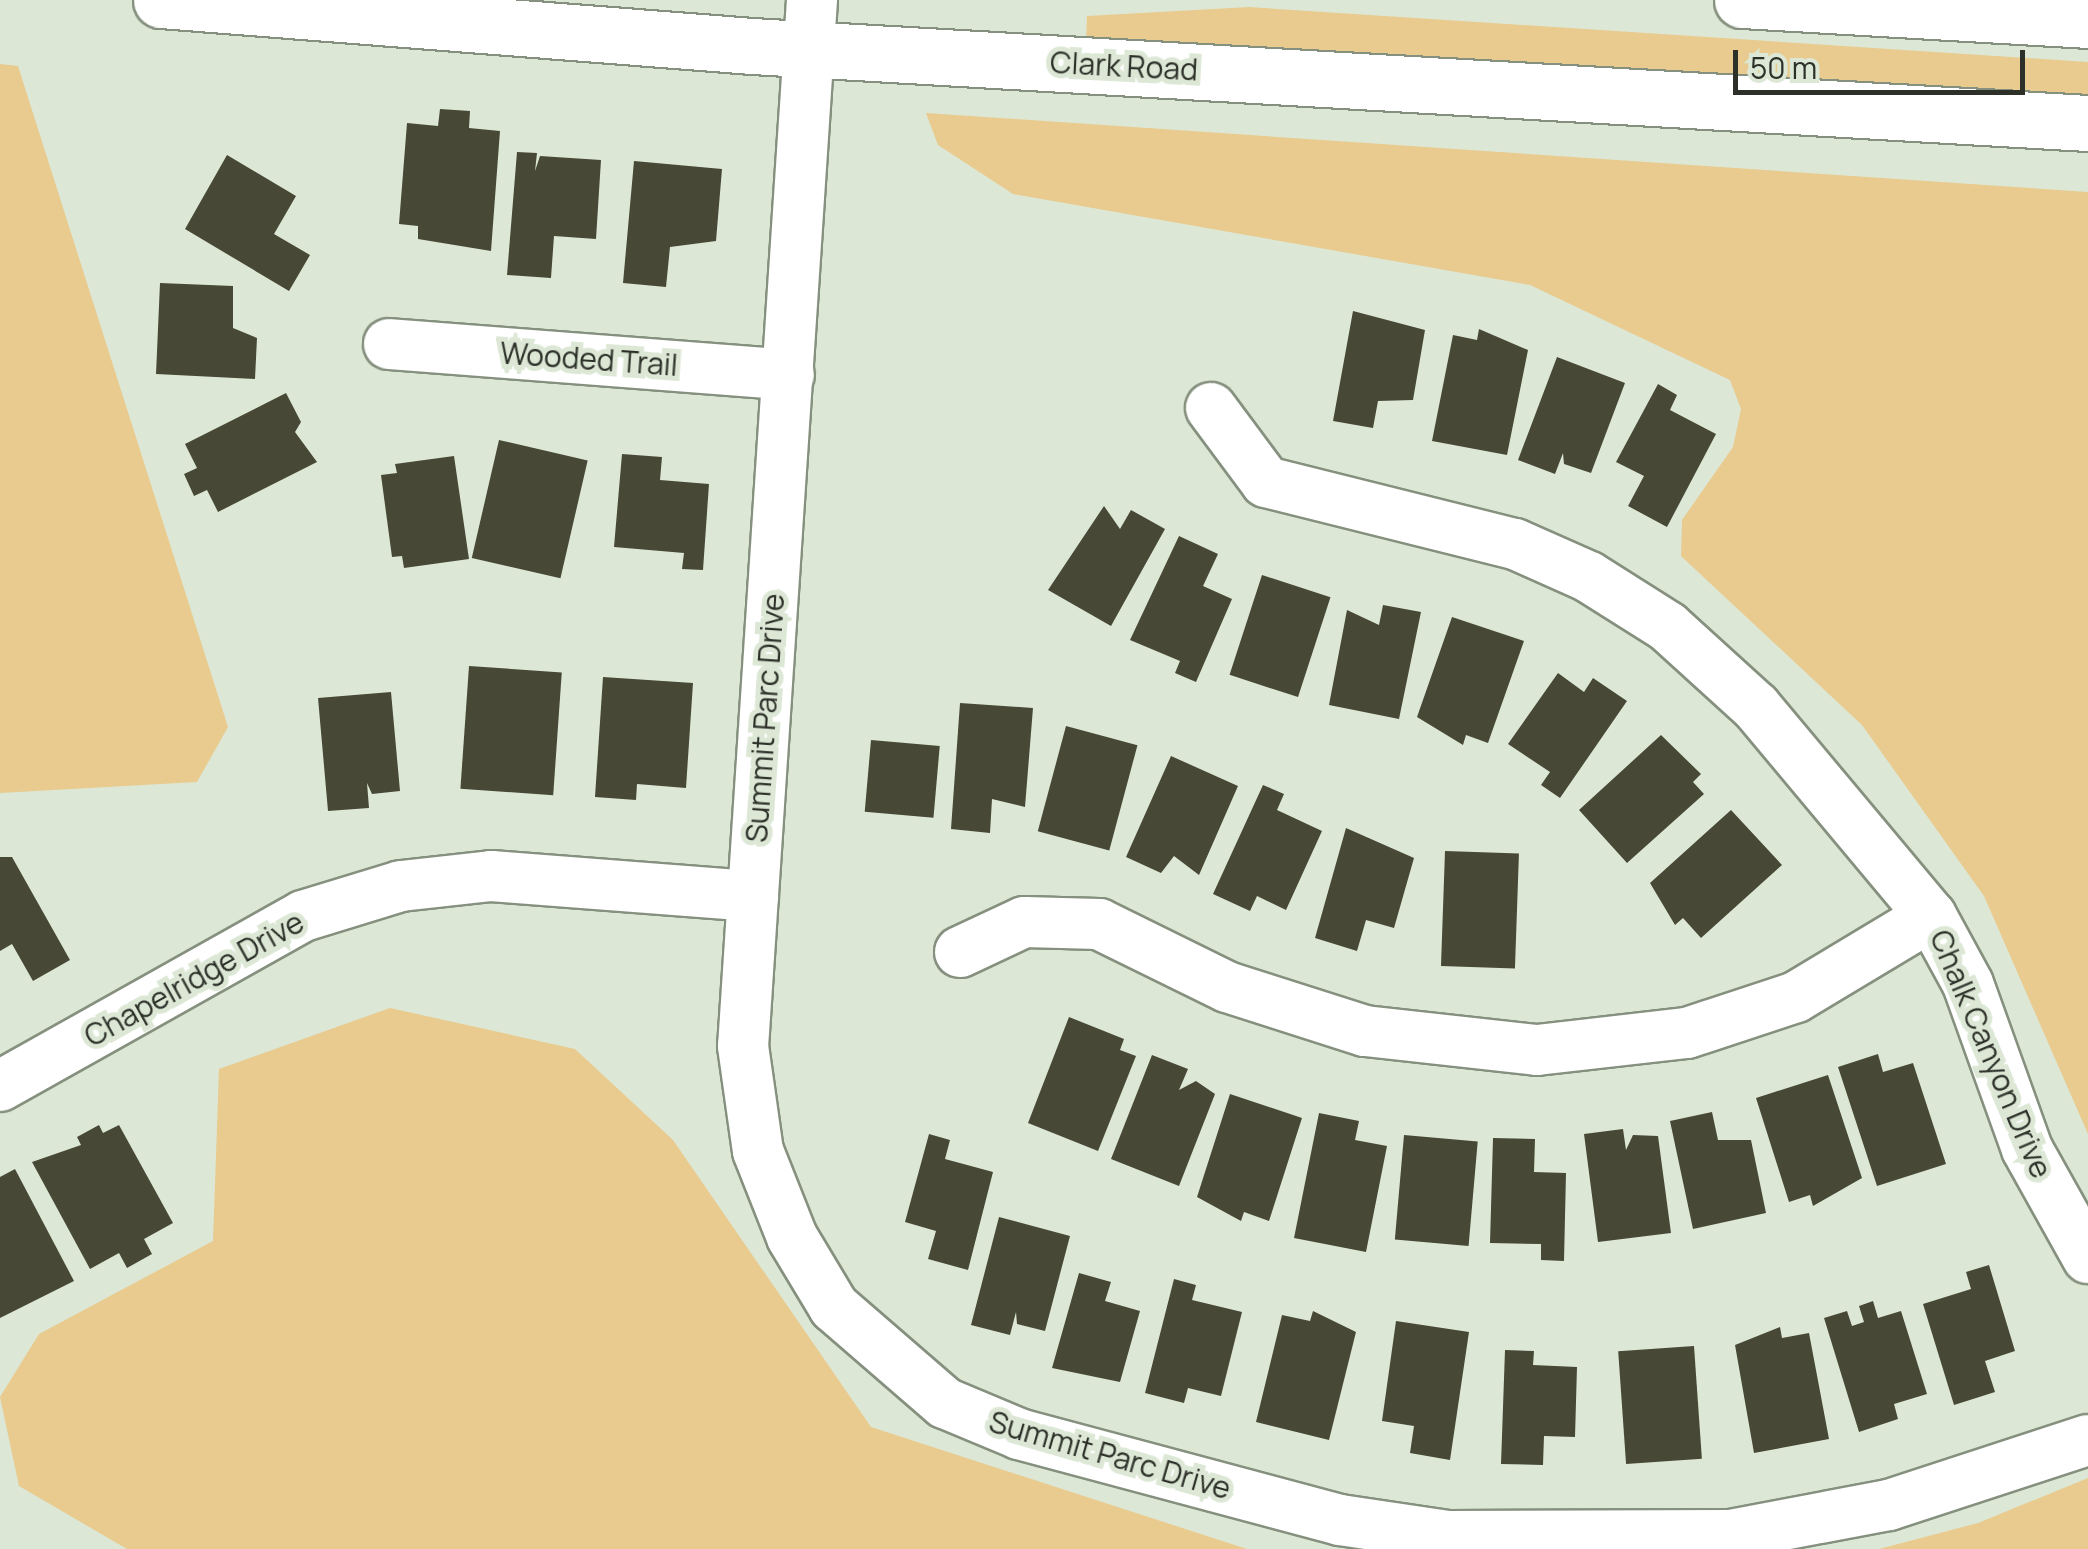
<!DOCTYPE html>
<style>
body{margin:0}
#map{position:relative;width:2088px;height:1549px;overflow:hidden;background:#dce8d5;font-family:Manrope,sans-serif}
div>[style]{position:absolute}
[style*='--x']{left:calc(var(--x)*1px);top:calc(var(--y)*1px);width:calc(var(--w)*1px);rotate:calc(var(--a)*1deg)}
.green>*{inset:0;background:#e9ca8f}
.building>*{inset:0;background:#484836;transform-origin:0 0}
.roads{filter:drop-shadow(2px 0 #85907e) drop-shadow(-2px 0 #85907e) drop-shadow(0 2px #85907e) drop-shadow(0 -2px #85907e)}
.minor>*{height:50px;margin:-25px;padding:0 25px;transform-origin:25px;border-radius:25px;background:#fff}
.major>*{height:55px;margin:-27.5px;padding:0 27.5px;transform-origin:27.5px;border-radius:27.5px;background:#fff}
span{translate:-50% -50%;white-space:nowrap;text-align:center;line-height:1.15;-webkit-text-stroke:10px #dce8d5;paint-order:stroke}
.street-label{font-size:30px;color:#2c3029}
.scale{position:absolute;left:1733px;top:50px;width:292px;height:45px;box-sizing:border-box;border:5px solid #2c3029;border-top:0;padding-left:12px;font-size:30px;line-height:35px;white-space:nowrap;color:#2c3029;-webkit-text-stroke:8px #dce8d5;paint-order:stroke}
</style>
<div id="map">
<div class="green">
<i style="clip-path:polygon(1249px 7px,2088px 62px,2088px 106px,1086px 42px,1087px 16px)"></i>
<i style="clip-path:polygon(0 64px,18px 66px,228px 727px,197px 782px,0 793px)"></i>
<i style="clip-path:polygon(926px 113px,2088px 192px,2088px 1134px,1984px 896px,1862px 725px,1681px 556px,1682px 520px,1733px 447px,1741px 409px,1730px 380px,1530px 285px,1013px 194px,938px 145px)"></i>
<i style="clip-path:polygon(390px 1008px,575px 1049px,673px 1140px,871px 1427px,1247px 1549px,127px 1549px,19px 1486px,0 1397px,39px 1334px,213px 1241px,219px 1069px)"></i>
<i style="clip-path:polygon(2088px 1478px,2088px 1549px,1879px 1549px,1978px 1523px)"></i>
</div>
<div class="building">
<i style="clip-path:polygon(440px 109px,470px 111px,469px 128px,500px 131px,491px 251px,418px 239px,418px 226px,399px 224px,407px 123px,438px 126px)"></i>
<i style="clip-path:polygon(517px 152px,537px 153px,535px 171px,540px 156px,601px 160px,596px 239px,554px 236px,551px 278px,507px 275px)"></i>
<i style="clip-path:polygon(227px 155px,296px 196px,274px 234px,310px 255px,289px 291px,185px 229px)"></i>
<i style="clip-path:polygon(634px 161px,722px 169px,716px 241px,670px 247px,666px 287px,623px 283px)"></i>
<i style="clip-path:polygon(160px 283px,233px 286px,233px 328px,257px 338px,255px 379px,156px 374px)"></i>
<i style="clip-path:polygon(1353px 311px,1425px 330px,1413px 400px,1378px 401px,1373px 428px,1333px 421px)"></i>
<i style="clip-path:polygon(1479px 329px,1528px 350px,1507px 455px,1432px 441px,1453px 335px,1477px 340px)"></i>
<i style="clip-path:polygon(1557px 357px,1625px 383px,1591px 473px,1564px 464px,1563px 453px,1555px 474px,1518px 460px)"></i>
<i style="clip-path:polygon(1658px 384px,1677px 395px,1670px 410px,1716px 434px,1667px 527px,1628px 506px,1644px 476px,1616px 462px)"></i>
<i style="clip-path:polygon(286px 393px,301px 422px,295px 432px,317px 462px,218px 512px,207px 490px,194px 496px,184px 474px,197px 468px,185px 444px)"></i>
<i style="left:499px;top:440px;width:91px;height:121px;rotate:13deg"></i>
<i style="clip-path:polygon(622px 454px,662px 457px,660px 480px,709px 484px,703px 570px,682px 569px,684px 553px,614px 547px)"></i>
<i style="clip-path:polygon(454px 456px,469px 559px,404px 568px,402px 556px,392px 557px,381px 475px,397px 473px,395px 464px)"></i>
<i style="clip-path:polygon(1104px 506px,1120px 529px,1131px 510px,1165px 529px,1111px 626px,1048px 590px)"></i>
<i style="clip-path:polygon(1179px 536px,1218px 554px,1203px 586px,1232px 599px,1196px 682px,1175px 673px,1180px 661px,1130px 640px)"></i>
<i style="left:1262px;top:575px;width:72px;height:105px;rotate:18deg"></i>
<i style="clip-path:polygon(1383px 605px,1421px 612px,1399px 719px,1329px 705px,1347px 610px,1379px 625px)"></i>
<i style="clip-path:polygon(1452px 617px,1524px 641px,1488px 743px,1466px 735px,1463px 745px,1417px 717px)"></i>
<i style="left:469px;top:666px;width:93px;height:123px;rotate:4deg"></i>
<i style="clip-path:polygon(1558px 673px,1584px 692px,1593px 678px,1627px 701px,1560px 798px,1541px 785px,1550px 772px,1508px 744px)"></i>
<i style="clip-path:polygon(603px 677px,693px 683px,686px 788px,637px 784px,636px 800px,595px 797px)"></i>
<i style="clip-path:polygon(391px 692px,400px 791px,372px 794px,367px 783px,369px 808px,328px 811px,318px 698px)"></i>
<i style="clip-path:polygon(960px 703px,1033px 708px,1025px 807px,992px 799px,990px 833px,951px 829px)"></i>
<i style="left:1066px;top:726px;width:74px;height:109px;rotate:15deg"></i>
<i style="clip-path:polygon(1661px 735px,1701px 774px,1693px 782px,1704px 794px,1627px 863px,1579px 810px)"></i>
<i style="left:871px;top:740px;width:69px;height:72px;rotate:5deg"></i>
<i style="clip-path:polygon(1171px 756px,1238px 786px,1199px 875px,1174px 856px,1161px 873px,1126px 857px)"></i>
<i style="clip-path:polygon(1263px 785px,1284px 794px,1277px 810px,1322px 831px,1286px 910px,1257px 896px,1250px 911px,1213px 894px)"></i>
<i style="clip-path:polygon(1731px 810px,1782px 865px,1701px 938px,1683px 918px,1675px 925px,1650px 883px)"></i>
<i style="clip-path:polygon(1346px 828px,1414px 858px,1394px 928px,1366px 920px,1357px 951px,1315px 938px)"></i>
<i style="left:1445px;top:851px;width:74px;height:115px;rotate:2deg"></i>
<i style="clip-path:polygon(0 857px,12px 857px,70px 960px,33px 981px,12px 944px,0 951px)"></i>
<i style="clip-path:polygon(1069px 1017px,1124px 1039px,1120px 1050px,1136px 1056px,1098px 1151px,1028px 1123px)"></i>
<i style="clip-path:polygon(1878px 1054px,1883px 1072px,1913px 1063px,1946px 1164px,1877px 1186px,1838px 1067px)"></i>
<i style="clip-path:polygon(1152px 1055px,1188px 1069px,1179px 1090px,1196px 1081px,1215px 1094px,1179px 1186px,1111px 1159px)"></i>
<i style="clip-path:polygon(1828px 1075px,1862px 1178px,1813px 1206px,1810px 1195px,1789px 1202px,1756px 1098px)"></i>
<i style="clip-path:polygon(1230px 1094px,1302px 1118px,1269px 1221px,1244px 1212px,1241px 1221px,1197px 1197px)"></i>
<i style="clip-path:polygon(1712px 1112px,1718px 1140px,1751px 1140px,1766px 1213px,1693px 1229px,1670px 1121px)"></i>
<i style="clip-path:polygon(1319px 1113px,1359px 1121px,1355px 1140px,1387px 1146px,1366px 1252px,1294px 1238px)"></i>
<i style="clip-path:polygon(99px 1125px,103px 1133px,119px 1125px,173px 1223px,144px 1239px,152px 1254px,127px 1268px,119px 1253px,90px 1269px,32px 1162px,81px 1145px,77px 1137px)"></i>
<i style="clip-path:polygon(1623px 1129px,1626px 1150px,1633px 1135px,1658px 1136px,1671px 1233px,1598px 1242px,1584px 1134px)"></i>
<i style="clip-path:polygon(929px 1134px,950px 1140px,945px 1159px,993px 1172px,968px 1270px,928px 1259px,936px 1231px,905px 1222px)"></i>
<i style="left:1404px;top:1135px;width:74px;height:105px;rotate:5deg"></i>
<i style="clip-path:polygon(1493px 1138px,1535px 1139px,1534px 1172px,1566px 1173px,1564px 1261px,1541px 1260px,1541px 1244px,1490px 1243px)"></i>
<i style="clip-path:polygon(15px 1169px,74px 1281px,0 1318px,0 1177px)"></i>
<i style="clip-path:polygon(999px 1217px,1070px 1236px,1045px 1331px,1017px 1324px,1016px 1312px,1010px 1335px,971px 1325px)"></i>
<i style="clip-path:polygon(1989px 1265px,2015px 1351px,1985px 1361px,1995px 1392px,1954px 1405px,1923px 1304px,1971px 1289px,1966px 1272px)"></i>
<i style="clip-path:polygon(1079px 1273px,1111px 1282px,1105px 1301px,1140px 1311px,1120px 1382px,1052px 1368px)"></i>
<i style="clip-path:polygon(1174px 1279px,1196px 1285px,1192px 1300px,1242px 1312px,1221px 1396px,1188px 1388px,1184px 1403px,1145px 1393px)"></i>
<i style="clip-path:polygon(1873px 1301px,1878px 1318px,1901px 1311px,1927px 1394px,1894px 1404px,1898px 1419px,1859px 1432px,1824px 1318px,1847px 1311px,1852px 1326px,1864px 1322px,1859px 1306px)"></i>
<i style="clip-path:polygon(1313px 1311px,1356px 1332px,1329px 1440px,1256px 1422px,1282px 1315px,1310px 1321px)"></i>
<i style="clip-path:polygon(1396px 1321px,1469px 1332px,1450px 1460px,1410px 1453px,1414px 1426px,1382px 1421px)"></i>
<i style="clip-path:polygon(1780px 1327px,1782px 1338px,1809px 1333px,1829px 1439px,1754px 1453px,1735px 1345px)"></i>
<i style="left:1694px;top:1346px;width:113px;height:76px;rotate:86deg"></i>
<i style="clip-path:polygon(1505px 1350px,1534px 1351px,1533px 1365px,1577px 1367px,1575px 1437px,1544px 1436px,1543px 1465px,1501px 1464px)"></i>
</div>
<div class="roads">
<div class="minor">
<i style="--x:812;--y:0;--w:1048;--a:93.77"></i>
<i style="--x:743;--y:1046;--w:106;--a:81.9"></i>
<i style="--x:758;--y:1151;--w:92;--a:68.4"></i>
<i style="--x:792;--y:1237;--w:82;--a:59"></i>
<i style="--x:834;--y:1307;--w:147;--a:40.9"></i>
<i style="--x:945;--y:1403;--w:80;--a:22.7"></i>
<i style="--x:1019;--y:1434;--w:332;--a:15"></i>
<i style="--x:1340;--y:1520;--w:109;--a:8.4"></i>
<i style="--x:1448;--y:1536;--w:282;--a:-0.2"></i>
<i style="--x:1730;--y:1535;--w:162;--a:-10.7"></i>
<i style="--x:1889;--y:1505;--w:209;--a:-18.1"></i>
<i style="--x:389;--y:344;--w:401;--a:4.4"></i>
<i style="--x:1211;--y:408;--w:92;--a:53.4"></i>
<i style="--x:1266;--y:482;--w:257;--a:14"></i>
<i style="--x:1515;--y:544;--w:81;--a:24"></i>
<i style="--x:1589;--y:577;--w:93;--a:32.3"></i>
<i style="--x:1668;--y:627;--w:119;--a:42.3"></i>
<i style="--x:1756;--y:707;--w:273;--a:50.1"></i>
<i style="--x:1931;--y:916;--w:77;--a:61.4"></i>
<i style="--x:1968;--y:984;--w:175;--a:70.3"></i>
<i style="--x:2027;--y:1149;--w:125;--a:60.8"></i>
<i style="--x:960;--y:952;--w:71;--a:-25.1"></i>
<i style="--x:1024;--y:922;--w:75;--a:1.5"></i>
<i style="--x:1099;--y:924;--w:143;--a:26.2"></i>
<i style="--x:1227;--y:987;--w:145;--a:17.7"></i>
<i style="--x:1365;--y:1031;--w:173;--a:6.3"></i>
<i style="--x:1537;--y:1050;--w:151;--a:-6.5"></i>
<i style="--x:1687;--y:1033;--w:115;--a:-18.3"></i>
<i style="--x:1796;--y:997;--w:157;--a:-31"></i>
<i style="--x:0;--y:1086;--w:347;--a:-29.3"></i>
<i style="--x:303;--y:916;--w:102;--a:-17"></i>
<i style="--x:401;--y:886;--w:91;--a:-6.3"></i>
<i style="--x:491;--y:876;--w:263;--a:4.4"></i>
</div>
<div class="major">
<i style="--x:161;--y:0;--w:593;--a:4.45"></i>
<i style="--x:752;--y:46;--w:1338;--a:3.3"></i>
<i style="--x:1742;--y:0;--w:347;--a:3.3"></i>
</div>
</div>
<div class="street-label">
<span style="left:1124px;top:66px;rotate:3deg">Clark Road</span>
<span style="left:589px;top:359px;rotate:4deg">Wooded Trail</span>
<span style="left:765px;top:718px;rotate:-86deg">Summit Parc Drive</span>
<span style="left:194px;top:979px;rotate:-29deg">Chapelridge Drive</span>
<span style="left:1991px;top:1054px;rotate:67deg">Chalk Canyon Drive</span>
<span style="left:1110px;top:1455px;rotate:16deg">Summit Parc Drive</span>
</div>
<div class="scale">50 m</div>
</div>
